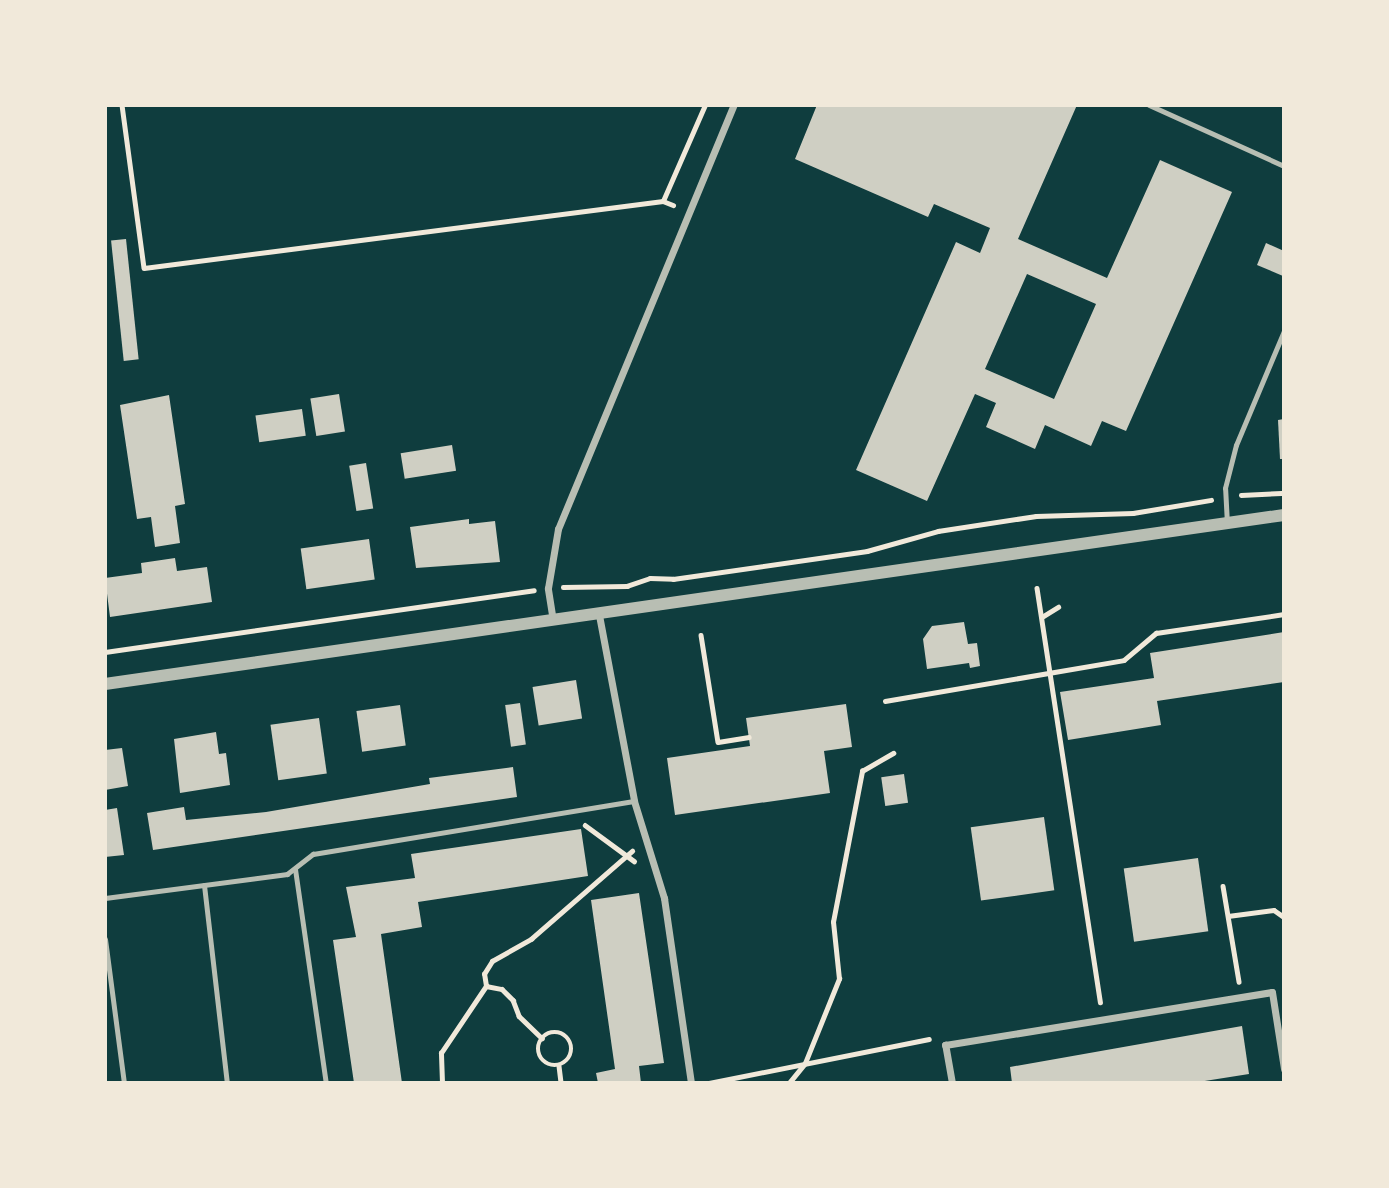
<!DOCTYPE html>
<style>
body{margin:0}
#map{position:relative;width:1389px;height:1188px;overflow:hidden;background:#0f3d3e;font-family:Arial,sans-serif}
div>[style]{position:absolute}
[style*='--x']{left:calc(var(--x)*1px);top:calc(var(--y)*1px);width:calc(var(--w)*1px);rotate:calc(var(--a)*1deg)}
.building>*{inset:0;background:#cfcfc3;transform-origin:0 0}
.path>*{height:4.5px;margin:-2.25px;padding:0 2.25px;transform-origin:2.25px;border-radius:2.25px;background:#f1e9da}
.path>.ring{margin:-2.25px;padding:0;box-sizing:content-box;background:none;border:4.5px solid #f1e9da;border-radius:50%}
.service>*{height:5px;margin:-2.5px;padding:0 2.5px;transform-origin:2.5px;border-radius:2.5px;background:#b8beb3}
.minor>*{height:7px;margin:-3.5px;padding:0 3.5px;transform-origin:3.5px;border-radius:3.5px;background:#b8beb3}
.tertiary>*{height:12px;margin:-6px;padding:0 6px;transform-origin:6px;border-radius:6px;background:#b8beb3}
span{translate:-50% -50%;white-space:nowrap;text-align:center;line-height:1.15;-webkit-text-stroke:7px #f1e9da;paint-order:stroke}
.frame{position:absolute;inset:0;border:107px solid #f1e9da;pointer-events:none}
</style>
<div id="map">
<div class="building">
<i style="clip-path:polygon(evenodd,817px 105px,1077px 105px,1018px 239px,1107px 278px,1160px 160px,1232px 192px,1126px 431px,1102px 421px,1091px 446px,1045px 425px,1035px 449px,986px 427px,996px 403px,975px 394px,927px 501px,856px 470px,956px 242px,980px 253px,990px 228px,934px 204px,928px 217px,795px 159px,817px 105px,1027px 274px,1096px 304px,1054px 399px,985px 369px,1027px 274px)"></i>
<i style="left:126px;top:239px;width:121px;height:15px;rotate:84deg"></i>
<i style="clip-path:polygon(1266px 243px,1284px 251px,1283px 276px,1257px 265px)"></i>
<i style="left:339px;top:394px;width:38px;height:29px;rotate:81deg"></i>
<i style="clip-path:polygon(169px 395px,185px 504px,175px 506px,180px 543px,155px 547px,151px 517px,137px 519px,120px 405px)"></i>
<i style="left:302px;top:409px;width:27px;height:47px;rotate:82deg"></i>
<i style="clip-path:polygon(1284px 419px,1284px 459px,1280px 459px,1278px 420px)"></i>
<i style="left:452px;top:445px;width:26px;height:52px;rotate:81deg"></i>
<i style="left:366px;top:463px;width:46px;height:17px;rotate:81deg"></i>
<i style="clip-path:polygon(469px 519px,469px 524px,495px 521px,500px 562px,416px 568px,410px 527px)"></i>
<i style="left:369px;top:539px;width:41px;height:69px;rotate:82deg"></i>
<i style="clip-path:polygon(175px 558px,177px 571px,207px 567px,212px 602px,110px 617px,105px 578px,142px 573px,141px 563px)"></i>
<i style="clip-path:polygon(964px 622px,968px 644px,977px 643px,980px 666px,970px 668px,969px 663px,927px 669px,923px 639px,932px 626px)"></i>
<i style="clip-path:polygon(1284px 632px,1284px 682px,1157px 701px,1161px 725px,1068px 740px,1060px 692px,1154px 678px,1150px 653px)"></i>
<i style="left:576px;top:680px;width:39px;height:44px;rotate:81deg"></i>
<i style="left:520px;top:703px;width:42px;height:15px;rotate:82deg"></i>
<i style="clip-path:polygon(846px 704px,852px 747px,824px 751px,830px 793px,675px 815px,667px 758px,750px 746px,746px 718px)"></i>
<i style="left:400px;top:705px;width:41px;height:44px;rotate:82deg"></i>
<i style="left:319px;top:718px;width:56px;height:49px;rotate:82deg"></i>
<i style="clip-path:polygon(216px 732px,219px 754px,226px 753px,230px 785px,180px 793px,174px 739px)"></i>
<i style="clip-path:polygon(122px 748px,128px 786px,105px 790px,105px 750px)"></i>
<i style="clip-path:polygon(513px 767px,517px 797px,153px 850px,147px 813px,184px 807px,186px 820px,266px 812px,430px 784px,429px 778px)"></i>
<i style="left:904px;top:774px;width:29px;height:23px;rotate:82deg"></i>
<i style="clip-path:polygon(117px 808px,124px 855px,105px 857px,105px 810px)"></i>
<i style="left:1044px;top:817px;width:74px;height:74px;rotate:82deg"></i>
<i style="clip-path:polygon(581px 829px,588px 876px,418px 902px,422px 927px,381px 934px,402px 1083px,354px 1083px,333px 940px,356px 937px,346px 887px,415px 878px,411px 854px)"></i>
<i style="left:1198px;top:858px;width:74px;height:75px;rotate:82deg"></i>
<i style="clip-path:polygon(639px 893px,664px 1063px,639px 1066px,641px 1083px,598px 1083px,596px 1073px,615px 1069px,591px 900px)"></i>
<i style="clip-path:polygon(1242px 1026px,1249px 1074px,1192px 1083px,1012px 1083px,1010px 1067px)"></i>
</div>
<div class="path">
<i style="--x:122;--y:105;--w:164;--a:82.3"></i>
<i style="--x:144;--y:268;--w:523;--a:-7.36"></i>
<i style="--x:663;--y:201;--w:11;--a:22"></i>
<i style="--x:663;--y:201;--w:105;--a:-66.4"></i>
<i style="--x:1241;--y:495;--w:40;--a:-2.9"></i>
<i style="--x:563;--y:587;--w:64;--a:-0.9"></i>
<i style="--x:627;--y:586;--w:24;--a:-19"></i>
<i style="--x:650;--y:578;--w:23;--a:2"></i>
<i style="--x:673;--y:579;--w:196;--a:-8.2"></i>
<i style="--x:867;--y:551;--w:74;--a:-15.7"></i>
<i style="--x:938;--y:531;--w:99;--a:-8.7"></i>
<i style="--x:1036;--y:516;--w:97;--a:-1.8"></i>
<i style="--x:1133;--y:513;--w:79;--a:-9.5"></i>
<i style="--x:1037;--y:588;--w:419;--a:81.3"></i>
<i style="--x:1042;--y:617;--w:19;--a:-32"></i>
<i style="--x:701;--y:635;--w:108;--a:81"></i>
<i style="--x:718;--y:742;--w:31;--a:-9"></i>
<i style="--x:105;--y:652;--w:433;--a:-8.2"></i>
<i style="--x:885;--y:701;--w:242;--a:-9.7"></i>
<i style="--x:1124;--y:660;--w:42;--a:-40.2"></i>
<i style="--x:1156;--y:633;--w:129;--a:-8.4"></i>
<i style="--x:585;--y:825;--w:61;--a:36.3"></i>
<i style="--x:1223;--y:886;--w:97;--a:80.5"></i>
<i style="--x:1228;--y:916;--w:46;--a:-7.4"></i>
<i style="--x:1274;--y:910;--w:12;--a:35"></i>
<i style="--x:486;--y:986;--w:16;--a:11"></i>
<i style="--x:502;--y:989;--w:16;--a:45"></i>
<i style="--x:513;--y:1000;--w:17;--a:69"></i>
<i style="--x:519;--y:1016;--w:32;--a:44"></i>
<i class="ring" style="left:538px;top:1032px;width:29.5px;height:29.5px"></i>
<i style="--x:559;--y:1066;--w:17;--a:83"></i>
<i style="--x:442;--y:1083;--w:30;--a:-92"></i>
<i style="--x:441;--y:1053;--w:81;--a:-56.1"></i>
<i style="--x:486;--y:986;--w:12;--a:-99"></i>
<i style="--x:484;--y:974;--w:15;--a:-58"></i>
<i style="--x:492;--y:961;--w:45;--a:-29.4"></i>
<i style="--x:531;--y:939;--w:134;--a:-41.1"></i>
<i style="--x:709;--y:1083;--w:224;--a:-11.3"></i>
<i style="--x:789;--y:1083;--w:26;--a:-51"></i>
<i style="--x:805;--y:1063;--w:91;--a:-68"></i>
<i style="--x:839;--y:979;--w:57;--a:-96"></i>
<i style="--x:833;--y:922;--w:154;--a:-79.1"></i>
<i style="--x:862;--y:771;--w:36;--a:-30"></i>
</div>
<div class="service">
<i style="--x:1149;--y:105;--w:148;--a:24.3"></i>
<i style="--x:1227;--y:524;--w:36;--a:-93"></i>
<i style="--x:1225;--y:488;--w:44;--a:-75.7"></i>
<i style="--x:1236;--y:445;--w:124;--a:-67.2"></i>
<i style="--x:295;--y:869;--w:216;--a:81.8"></i>
<i style="--x:204;--y:885;--w:199;--a:83.4"></i>
<i style="--x:105;--y:898;--w:184;--a:-7.5"></i>
<i style="--x:287;--y:874;--w:33;--a:-38"></i>
<i style="--x:313;--y:854;--w:325;--a:-9.4"></i>
<i style="--x:105;--y:939;--w:145;--a:82.5"></i>
</div>
<div class="minor">
<i style="--x:599;--y:615;--w:189;--a:79.3"></i>
<i style="--x:634;--y:801;--w:102;--a:72.8"></i>
<i style="--x:664;--y:898;--w:187;--a:81.7"></i>
<i style="--x:553;--y:621;--w:33;--a:-99"></i>
<i style="--x:548;--y:588;--w:60;--a:-80.4"></i>
<i style="--x:558;--y:529;--w:459;--a:-67.5"></i>
<i style="--x:952;--y:1083;--w:39;--a:-100"></i>
<i style="--x:945;--y:1045;--w:331;--a:-9.2"></i>
<i style="--x:1272;--y:992;--w:78;--a:81.1"></i>
</div>
<div class="tertiary">
<i style="--x:105;--y:684;--w:1191;--a:-8.16"></i>
</div>
<div class="frame"></div>
</div>
